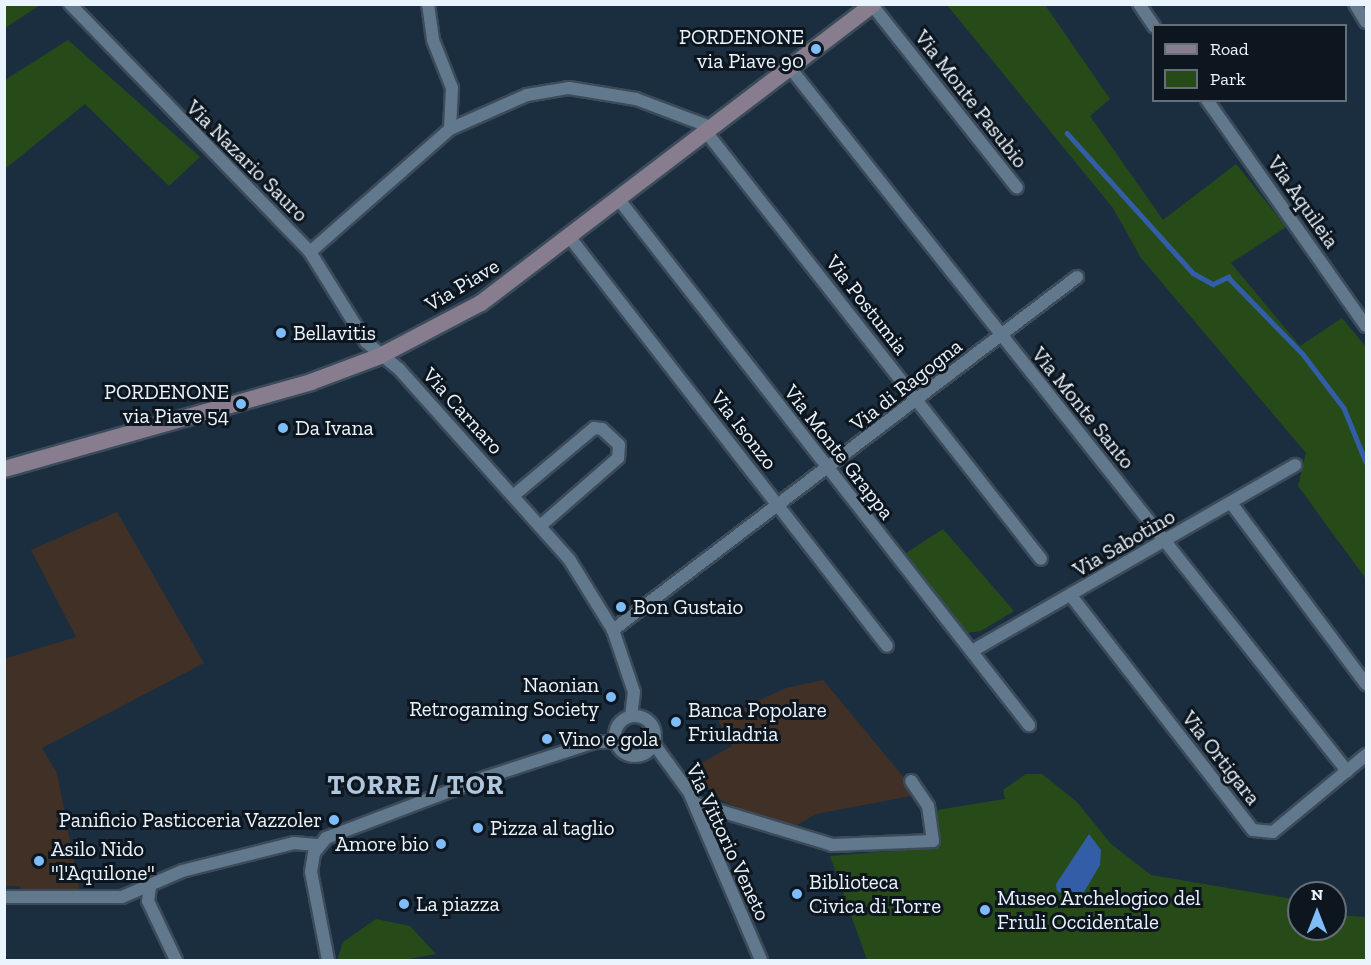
<!DOCTYPE html>
<style>
body{margin:0}
#map{position:relative;width:1371px;height:965px;overflow:hidden;background:#1b2e40;font-family:"Zilla Slab",serif}
div>[style]{position:absolute}
[style*='--x']{left:calc(var(--x)*1px);top:calc(var(--y)*1px);width:calc(var(--w)*1px);rotate:calc(var(--a)*1deg)}
.education>*{inset:0;background:#413026}
.green>*{inset:0;background:#264b19}
.water>*{inset:0;background:#335ea7}
.stream>*{height:4.5px;margin:-2.25px;padding:0 2.25px;transform-origin:2.25px;border-radius:2.25px;background:#335ea7}
.roads{filter:drop-shadow(2px 0 #3b4b5a) drop-shadow(-2px 0 #3b4b5a) drop-shadow(0 2px #3b4b5a) drop-shadow(0 -2px #3b4b5a)}
.street>*{height:12px;margin:-6px;padding:0 6px;transform-origin:6px;border-radius:6px;background:#62788d}
.street>.ring{margin:-6px;padding:0;box-sizing:content-box;background:none;border:12px solid #62788d;border-radius:50%}
.secondary>*{height:16px;margin:-8px;padding:0 8px;transform-origin:8px;border-radius:8px;background:#887d8e}
.dots>*{width:16px;height:16px;translate:-50% -50%;box-sizing:border-box;border:3px solid #0d161e;border-radius:50%}
span{translate:-50% -50%;white-space:nowrap;text-align:center;line-height:1.15;-webkit-text-stroke:6px #0d161e;paint-order:stroke}
.poi-label{font-size:21px;color:#eaf4fd}
.right{translate:-100% -50%;text-align:right}
.left{translate:0 -50%;text-align:left}
.street-label{font-size:21px;color:#eaf4fd}
.district-label{font-size:27px;color:#afc6dd;font-weight:700;letter-spacing:1.5px}
.frame{position:absolute;inset:0;border:6px solid #eaf4fd;pointer-events:none}
.legend{position:absolute;left:1152px;top:24px;width:195px;height:78px;box-sizing:border-box;background:#0d161e;border:2px solid #656f77;margin:0;padding:8px 10px;list-style:none;font-size:18px;color:#eaf4fd}
.legend li{display:flex;align-items:center;gap:12px;height:30px}
.legend b{width:30px;border:2px solid #656f77}
.north{position:absolute;left:1287px;top:881px;width:60px;height:60px;box-sizing:border-box;background:#0d161e;border:2px solid #656f77;border-radius:50%;rotate:0deg;font-size:16px;font-weight:700;line-height:24px;text-align:center;color:#eaf4fd}
.north::after{content:'';display:block;margin:auto;width:21px;height:27px;background:#7fbdfa;clip-path:polygon(50% 0,100% 100%,50% 72%,0 100%)}
</style>
<div id="map">
<div class="education">
<i style="clip-path:polygon(117px 512px,204px 663px,42px 748px,57px 773px,80px 893px,23px 893px,19px 886px,5px 886px,4px 659px,76px 637px,31px 550px)"></i>
<i style="clip-path:polygon(823px 680px,906px 780px,911px 796px,816px 814px,792px 828px,722px 801px,698px 781px,692px 768px,732px 746px,718px 720px,786px 688px)"></i>
</div>
<div class="green">
<i style="clip-path:polygon(5px 4px,40px 4px,40px 5px,5px 28px)"></i>
<i style="clip-path:polygon(947px 5px,1045px 5px,1110px 99px,1090px 116px,1163px 220px,1236px 164px,1286px 227px,1231px 263px,1300px 346px,1342px 318px,1366px 347px,1366px 579px,1298px 486px,1306px 453px,1141px 258px,1113px 208px)"></i>
<i style="clip-path:polygon(68px 40px,200px 157px,169px 186px,85px 104px,5px 169px,5px 80px)"></i>
<i style="clip-path:polygon(943px 529px,1014px 611px,981px 631px,968px 633px,961px 626px,906px 553px)"></i>
<i style="clip-path:polygon(1026px 774px,1042px 774px,1077px 802px,1111px 844px,1151px 875px,1299px 900px,1299px 929px,1335px 929px,1335px 915px,1366px 917px,1366px 960px,867px 960px,830px 856px,939px 847px,937px 810px,1005px 799px,1003px 790px)"></i>
<i style="clip-path:polygon(376px 919px,410px 926px,436px 954px,403px 960px,337px 960px,343px 942px)"></i>
</div>
<div class="water">
<i style="clip-path:polygon(1089px 834px,1101px 850px,1100px 865px,1084px 892px,1069px 897px,1057px 891px,1056px 884px)"></i>
</div>
<div class="stream">
<i style="--x:1067;--y:133;--w:188;--a:48"></i>
<i style="--x:1193;--y:273;--w:23;--a:29"></i>
<i style="--x:1213;--y:284;--w:17;--a:-25"></i>
<i style="--x:1228;--y:277;--w:107;--a:45.8"></i>
<i style="--x:1303;--y:354;--w:68;--a:52.8"></i>
<i style="--x:1344;--y:408;--w:58;--a:67.8"></i>
</div>
<div class="roads">
<div class="street">
<i style="--x:70;--y:4;--w:345;--a:45.9"></i>
<i style="--x:310;--y:252;--w:106;--a:58.1"></i>
<i style="--x:366;--y:342;--w:43;--a:39.3"></i>
<i style="--x:399;--y:369;--w:255;--a:48.2"></i>
<i style="--x:569;--y:559;--w:84;--a:58.2"></i>
<i style="--x:613;--y:630;--w:65;--a:71.3"></i>
<i style="--x:634;--y:692;--w:24;--a:97"></i>
<i style="--x:428;--y:4;--w:36;--a:82"></i>
<i style="--x:433;--y:40;--w:52;--a:68.4"></i>
<i style="--x:452;--y:88;--w:41;--a:92.8"></i>
<i style="--x:1139;--y:4;--w:27;--a:56"></i>
<i style="--x:1355;--y:4;--w:21;--a:59"></i>
<i style="--x:872;--y:5;--w:233;--a:51.6"></i>
<i style="--x:791;--y:69;--w:896;--a:51.62"></i>
<i style="--x:1207;--y:100;--w:276;--a:54.9"></i>
<i style="--x:707;--y:133;--w:541;--a:51.9"></i>
<i style="--x:620;--y:201;--w:665;--a:52.03"></i>
<i style="--x:571;--y:239;--w:515;--a:52.17"></i>
<i style="--x:310;--y:252;--w:186;--a:-41.3"></i>
<i style="--x:450;--y:129;--w:84;--a:-23.8"></i>
<i style="--x:527;--y:95;--w:43;--a:-9.5"></i>
<i style="--x:569;--y:88;--w:68;--a:9.3"></i>
<i style="--x:636;--y:99;--w:82;--a:20.6"></i>
<i style="--x:513;--y:496;--w:106;--a:-40"></i>
<i style="--x:594;--y:428;--w:8;--a:7"></i>
<i style="--x:602;--y:429;--w:23;--a:43"></i>
<i style="--x:619;--y:445;--w:13;--a:94"></i>
<i style="--x:618;--y:458;--w:103;--a:138.9"></i>
<i style="--x:1231;--y:503;--w:226;--a:53.3"></i>
<i style="--x:1072;--y:597;--w:295;--a:52.2"></i>
<i style="--x:1253;--y:830;--w:20;--a:6"></i>
<i style="--x:1273;--y:832;--w:121;--a:-39.6"></i>
<i style="--x:613;--y:630;--w:583;--a:-37.26"></i>
<i style="--x:972;--y:651;--w:373;--a:-29.9"></i>
<i class="ring" style="left:615px;top:716px;width:28px;height:28px"></i>
<i style="--x:654;--y:744;--w:59;--a:53.9"></i>
<i style="--x:689;--y:792;--w:183;--a:66.8"></i>
<i style="--x:694;--y:803;--w:144;--a:16.9"></i>
<i style="--x:832;--y:845;--w:101;--a:-2.3"></i>
<i style="--x:933;--y:841;--w:35;--a:-98"></i>
<i style="--x:928;--y:806;--w:30;--a:-124"></i>
<i style="--x:150;--y:887;--w:14;--a:98"></i>
<i style="--x:148;--y:901;--w:65;--a:64.6"></i>
<i style="--x:4;--y:897;--w:118;--a:0"></i>
<i style="--x:122;--y:897;--w:65;--a:-23.4"></i>
<i style="--x:182;--y:871;--w:115;--a:-14"></i>
<i style="--x:294;--y:843;--w:25;--a:5"></i>
<i style="--x:328;--y:960;--w:90;--a:-100.9"></i>
<i style="--x:311;--y:872;--w:19;--a:-81"></i>
<i style="--x:314;--y:853;--w:19;--a:-51"></i>
<i style="--x:326;--y:838;--w:172;--a:-20.8"></i>
<i style="--x:487;--y:777;--w:114;--a:-18"></i>
<i style="--x:595;--y:742;--w:21;--a:0"></i>
</div>
<div class="secondary">
<i style="--x:4;--y:469;--w:319;--a:-15.8"></i>
<i style="--x:311;--y:382;--w:74;--a:-20.6"></i>
<i style="--x:380;--y:356;--w:114;--a:-27.7"></i>
<i style="--x:481;--y:303;--w:493;--a:-37.3"></i>
</div>
</div>
<div class="dots">
<i style="left:816px;top:49px;background:#7fbdfa"></i>
<i style="left:281px;top:333px;background:#7fbdfa"></i>
<i style="left:241px;top:404px;background:#7fbdfa"></i>
<i style="left:283px;top:428px;background:#7fbdfa"></i>
<i style="left:621px;top:607px;background:#7fbdfa"></i>
<i style="left:611px;top:697px;background:#7fbdfa"></i>
<i style="left:676px;top:722px;background:#7fbdfa"></i>
<i style="left:547px;top:739px;background:#7fbdfa"></i>
<i style="left:334px;top:820px;background:#7fbdfa"></i>
<i style="left:478px;top:828px;background:#7fbdfa"></i>
<i style="left:441px;top:844px;background:#7fbdfa"></i>
<i style="left:39px;top:861px;background:#7fbdfa"></i>
<i style="left:797px;top:894px;background:#7fbdfa"></i>
<i style="left:404px;top:904px;background:#7fbdfa"></i>
<i style="left:985px;top:910px;background:#7fbdfa"></i>
</div>
<div class="poi-label">
<span class="right" style="left:804px;top:49px">PORDENONE<br>via Piave 90</span>
<span class="left" style="left:293px;top:333px">Bellavitis</span>
<span class="right" style="left:229px;top:404px">PORDENONE<br>via Piave 54</span>
<span class="left" style="left:295px;top:428px">Da Ivana</span>
<span class="left" style="left:633px;top:607px">Bon Gustaio</span>
<span class="right" style="left:599px;top:697px">Naonian<br>Retrogaming Society</span>
<span class="left" style="left:688px;top:722px">Banca Popolare<br>Friuladria</span>
<span class="left" style="left:559px;top:739px">Vino e gola</span>
<span class="right" style="left:322px;top:820px">Panificio Pasticceria Vazzoler</span>
<span class="left" style="left:490px;top:828px">Pizza al taglio</span>
<span class="right" style="left:429px;top:844px">Amore bio</span>
<span class="left" style="left:51px;top:861px">Asilo Nido<br>"l'Aquilone"</span>
<span class="left" style="left:809px;top:894px">Biblioteca<br>Civica di Torre</span>
<span class="left" style="left:997px;top:910px">Museo Archelogico del<br>Friuli Occidentale</span>
<span class="left" style="left:416px;top:904px">La piazza</span>
</div>
<div class="street-label">
<span style="left:971px;top:99px;rotate:52deg">Via Monte Pasubio</span>
<span style="left:247px;top:161px;rotate:45deg">Via Nazario Sauro</span>
<span style="left:1303px;top:202px;rotate:55deg">Via Aquileia</span>
<span style="left:462px;top:285px;rotate:-31deg">Via Piave</span>
<span style="left:867px;top:305px;rotate:52deg">Via Postumia</span>
<span style="left:906px;top:385px;rotate:-38deg">Via di Ragogna</span>
<span style="left:1083px;top:408px;rotate:51deg">Via Monte Santo</span>
<span style="left:463px;top:411px;rotate:48deg">Via Carnaro</span>
<span style="left:744px;top:430px;rotate:52deg">Via Isonzo</span>
<span style="left:839px;top:452px;rotate:52deg">Via Monte Grappa</span>
<span style="left:1124px;top:543px;rotate:-30deg">Via Sabotino</span>
<span style="left:1221px;top:758px;rotate:52deg">Via Ortigara</span>
<span style="left:728px;top:842px;rotate:65deg">Via Vittorio Veneto</span>
</div>
<div class="district-label">
<span style="left:416px;top:786px">TORRE / TOR</span>
</div>
<div class="frame"></div>
<ul class="legend">
<li><b style="height:8px;background:#887d8e"></b>Road</li>
<li><b style="height:16px;background:#264b19"></b>Park</li>
</ul>
<div class="north">N</div>
</div>
